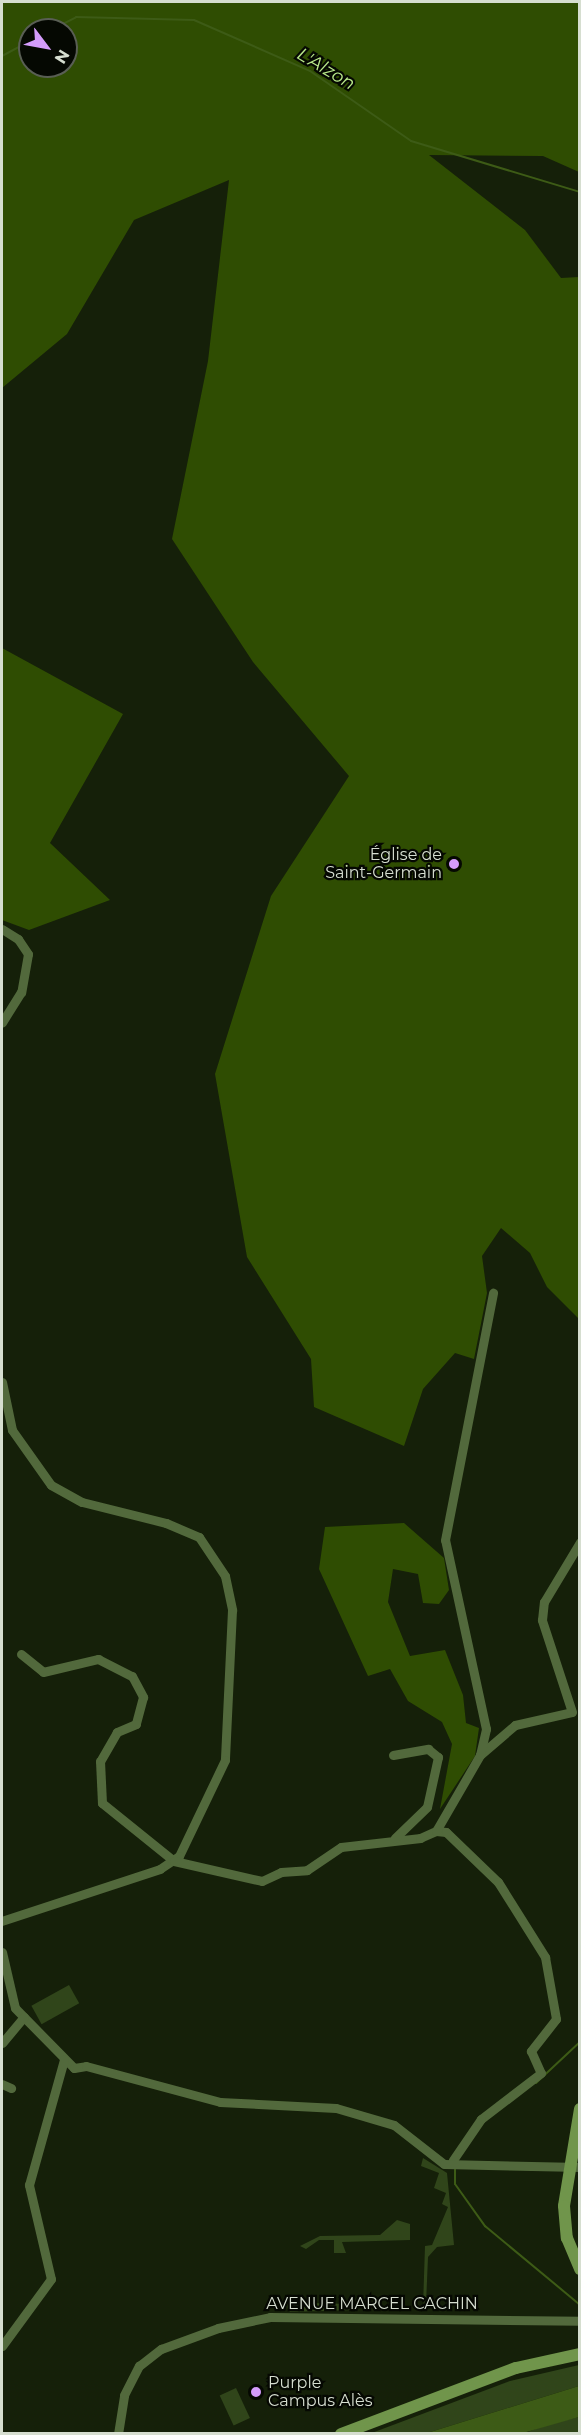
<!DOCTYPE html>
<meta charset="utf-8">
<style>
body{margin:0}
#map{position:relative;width:581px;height:2435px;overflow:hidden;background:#152009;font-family:Montserrat,sans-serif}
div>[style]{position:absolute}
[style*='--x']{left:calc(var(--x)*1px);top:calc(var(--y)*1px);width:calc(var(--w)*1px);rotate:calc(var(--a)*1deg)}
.green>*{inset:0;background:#30451a;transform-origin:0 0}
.forest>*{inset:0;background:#2f4d02}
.water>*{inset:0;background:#3d5b16}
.stream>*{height:2px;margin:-1px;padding:0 1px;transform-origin:1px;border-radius:1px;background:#3d5b16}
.street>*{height:9px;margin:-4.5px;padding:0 4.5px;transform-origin:4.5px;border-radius:4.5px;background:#52693c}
.secondary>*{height:12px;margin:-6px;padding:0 6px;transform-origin:6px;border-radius:6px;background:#70954b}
.dots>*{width:16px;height:16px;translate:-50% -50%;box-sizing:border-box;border:3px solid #050802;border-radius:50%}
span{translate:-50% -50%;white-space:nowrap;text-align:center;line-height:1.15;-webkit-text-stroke:4.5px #050802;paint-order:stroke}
.poi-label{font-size:16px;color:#d6ded0}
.right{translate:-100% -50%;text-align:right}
.left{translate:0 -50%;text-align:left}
.street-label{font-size:16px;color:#d6ded0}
.water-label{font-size:18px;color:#baea8b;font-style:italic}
.frame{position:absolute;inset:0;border:3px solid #d6ded0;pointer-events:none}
.north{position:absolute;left:18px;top:18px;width:60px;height:60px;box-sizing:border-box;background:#050802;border:2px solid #595e54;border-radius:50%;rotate:122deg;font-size:16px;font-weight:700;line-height:24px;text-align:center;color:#d6ded0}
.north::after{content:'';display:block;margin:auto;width:21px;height:27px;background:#d49cfb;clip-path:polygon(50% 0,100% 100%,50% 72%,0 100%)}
</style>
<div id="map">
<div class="green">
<i style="left:69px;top:1985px;width:21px;height:43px;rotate:61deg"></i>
<i style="clip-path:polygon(423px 2158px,447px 2173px,454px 2245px,437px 2247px,428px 2257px,426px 2305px,423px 2307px,425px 2246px,432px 2245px,448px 2207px,442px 2204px,446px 2193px,434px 2188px,439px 2173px,421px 2166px)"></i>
<i style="clip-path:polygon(397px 2220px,410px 2224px,410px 2240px,342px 2242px,346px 2253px,334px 2253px,334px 2240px,319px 2240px,306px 2249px,300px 2246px,320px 2236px,380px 2235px)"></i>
<i style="clip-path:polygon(289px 2296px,303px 2309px,307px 2303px,353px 2304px,353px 2310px,290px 2312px,285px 2305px)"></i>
<i style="clip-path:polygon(579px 2365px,579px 2386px,427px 2433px,369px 2434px,510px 2381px)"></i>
<i style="left:236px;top:2388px;width:33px;height:18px;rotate:65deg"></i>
<i style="clip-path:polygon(579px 2417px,579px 2433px,523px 2434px,545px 2425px)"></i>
</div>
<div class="forest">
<i style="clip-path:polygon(evenodd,2px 2px,579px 2px,579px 172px,543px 156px,429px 155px,525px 230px,561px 278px,579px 277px,579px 1319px,547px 1287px,530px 1253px,501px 1228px,482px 1256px,487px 1293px,474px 1359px,455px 1353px,423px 1389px,404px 1446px,314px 1407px,311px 1359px,247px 1257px,215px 1074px,271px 896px,349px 776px,253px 662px,172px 539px,208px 361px,229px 180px,134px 220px,67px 334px,2px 388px,2px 2px,30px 30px,66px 30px,66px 66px,30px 66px,30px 30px)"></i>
<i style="clip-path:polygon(2px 648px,123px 714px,50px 843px,110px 900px,29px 930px,2px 920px)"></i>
<i style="clip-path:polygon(404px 1523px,444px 1558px,449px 1590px,439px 1604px,423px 1603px,418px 1574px,393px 1569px,388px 1602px,410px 1656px,445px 1650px,463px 1695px,466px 1723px,479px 1728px,475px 1756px,440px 1809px,452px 1744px,442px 1722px,408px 1701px,390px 1669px,368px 1676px,319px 1569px,325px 1527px)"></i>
</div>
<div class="water">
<i style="clip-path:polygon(579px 2386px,579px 2417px,523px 2433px,427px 2433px)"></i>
</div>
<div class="stream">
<i style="--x:51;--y:30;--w:28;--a:-27"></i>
<i style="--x:76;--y:17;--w:118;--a:1.5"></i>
<i style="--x:194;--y:20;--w:127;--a:23.7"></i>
<i style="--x:310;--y:71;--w:123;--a:34.7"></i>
<i style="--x:411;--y:141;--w:177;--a:16.8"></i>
<i style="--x:2;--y:56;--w:32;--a:-28"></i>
<i style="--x:536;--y:2083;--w:60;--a:-43"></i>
<i style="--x:455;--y:2168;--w:16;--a:90"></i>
<i style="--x:455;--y:2184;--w:52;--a:54.5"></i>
<i style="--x:485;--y:2226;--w:124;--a:39.7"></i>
</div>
<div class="street">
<i style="--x:2;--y:929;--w:19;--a:32"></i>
<i style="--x:18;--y:939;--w:18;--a:56"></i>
<i style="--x:28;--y:954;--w:39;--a:100"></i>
<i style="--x:21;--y:992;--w:36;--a:122"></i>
<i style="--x:2;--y:1382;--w:49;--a:78.2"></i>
<i style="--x:12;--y:1430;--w:67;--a:54.7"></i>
<i style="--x:51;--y:1485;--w:35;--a:29"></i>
<i style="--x:82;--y:1502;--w:87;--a:14"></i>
<i style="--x:166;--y:1523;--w:36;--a:23"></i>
<i style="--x:199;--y:1537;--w:47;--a:56.3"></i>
<i style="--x:225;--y:1576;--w:35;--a:78"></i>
<i style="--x:232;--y:1610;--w:150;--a:92.7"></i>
<i style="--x:225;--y:1760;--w:106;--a:115.6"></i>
<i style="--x:179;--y:1856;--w:23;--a:146"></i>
<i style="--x:160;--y:1869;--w:166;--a:161.8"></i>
<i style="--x:21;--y:1654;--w:28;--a:39"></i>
<i style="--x:43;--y:1672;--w:57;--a:-13.3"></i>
<i style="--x:98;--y:1659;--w:38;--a:27"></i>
<i style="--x:132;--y:1676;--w:24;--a:62"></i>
<i style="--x:143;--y:1697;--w:28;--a:105"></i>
<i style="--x:136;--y:1724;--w:21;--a:157"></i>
<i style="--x:117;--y:1732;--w:34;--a:120"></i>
<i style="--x:100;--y:1761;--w:42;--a:87.3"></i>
<i style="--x:102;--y:1803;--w:92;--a:38.9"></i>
<i style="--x:174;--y:1861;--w:90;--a:12.8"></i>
<i style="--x:262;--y:1881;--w:21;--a:-25"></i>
<i style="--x:281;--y:1872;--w:26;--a:-4"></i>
<i style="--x:307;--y:1870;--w:41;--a:-34.1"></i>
<i style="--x:341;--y:1847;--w:80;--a:-6.5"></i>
<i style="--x:420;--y:1838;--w:17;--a:-24"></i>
<i style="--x:436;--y:1831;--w:10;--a:6"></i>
<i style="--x:446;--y:1832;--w:72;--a:43.9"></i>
<i style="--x:498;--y:1882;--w:89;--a:57.9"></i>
<i style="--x:545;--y:1957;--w:63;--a:79.9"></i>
<i style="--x:556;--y:2019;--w:41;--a:128"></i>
<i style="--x:531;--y:2051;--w:24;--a:66"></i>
<i style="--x:541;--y:2073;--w:76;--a:142.5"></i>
<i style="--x:481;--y:2119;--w:50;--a:124.3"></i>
<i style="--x:393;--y:1755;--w:36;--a:-10"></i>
<i style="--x:428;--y:1749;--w:13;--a:39"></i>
<i style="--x:438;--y:1757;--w:51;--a:102.4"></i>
<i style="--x:427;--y:1807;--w:45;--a:135.9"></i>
<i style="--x:480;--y:1755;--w:46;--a:-40.6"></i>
<i style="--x:515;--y:1725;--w:58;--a:-12.8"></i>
<i style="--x:572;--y:1712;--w:97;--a:-108.1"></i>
<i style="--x:542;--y:1620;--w:18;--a:-84"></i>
<i style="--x:544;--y:1602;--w:70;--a:-59"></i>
<i style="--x:436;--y:1831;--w:88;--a:-59.9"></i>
<i style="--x:480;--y:1755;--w:27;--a:-77"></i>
<i style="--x:486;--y:1729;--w:193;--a:-102.2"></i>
<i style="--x:445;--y:1540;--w:252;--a:-79"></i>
<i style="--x:2;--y:1952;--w:57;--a:76.9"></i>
<i style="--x:15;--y:2008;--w:84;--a:45.5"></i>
<i style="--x:74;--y:2068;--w:12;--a:-9"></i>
<i style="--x:86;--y:2066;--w:139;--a:15"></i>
<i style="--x:220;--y:2102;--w:116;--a:3"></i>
<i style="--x:336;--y:2108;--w:60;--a:16.3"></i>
<i style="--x:394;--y:2125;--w:63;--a:38"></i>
<i style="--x:444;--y:2164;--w:136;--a:1.3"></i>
<i style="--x:2;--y:2043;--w:34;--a:-50"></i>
<i style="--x:2;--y:2084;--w:10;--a:24"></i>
<i style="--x:2;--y:2346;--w:83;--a:-53.8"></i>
<i style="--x:51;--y:2279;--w:97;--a:-103.2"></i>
<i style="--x:29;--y:2185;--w:130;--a:-74.4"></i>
<i style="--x:118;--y:2434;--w:39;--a:-81"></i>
<i style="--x:124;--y:2395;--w:33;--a:-63"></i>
<i style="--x:139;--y:2366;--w:28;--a:-38"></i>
<i style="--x:161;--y:2349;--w:61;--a:-20.2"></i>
<i style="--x:218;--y:2328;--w:53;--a:-11.9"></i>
<i style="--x:270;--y:2317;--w:310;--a:0.7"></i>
</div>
<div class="secondary">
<i style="--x:580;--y:2109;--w:98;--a:99.4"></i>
<i style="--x:564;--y:2206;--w:32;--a:85"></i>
<i style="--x:567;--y:2238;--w:34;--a:67"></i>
<i style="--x:341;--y:2434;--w:187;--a:-20.7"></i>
<i style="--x:516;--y:2368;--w:66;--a:-12.3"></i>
</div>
<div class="dots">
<i style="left:454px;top:864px;background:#d49cfb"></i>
<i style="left:256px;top:2392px;background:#d49cfb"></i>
</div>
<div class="poi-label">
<span class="right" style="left:442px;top:864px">Église de<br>Saint-Germain</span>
<span class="left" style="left:268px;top:2392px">Purple<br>Campus Alès</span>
</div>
<div class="street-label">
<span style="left:372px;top:2304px">AVENUE MARCEL CACHIN</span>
</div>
<div class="water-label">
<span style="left:326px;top:69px;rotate:31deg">L'Alzon</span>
</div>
<div class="frame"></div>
<div class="north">N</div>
</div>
